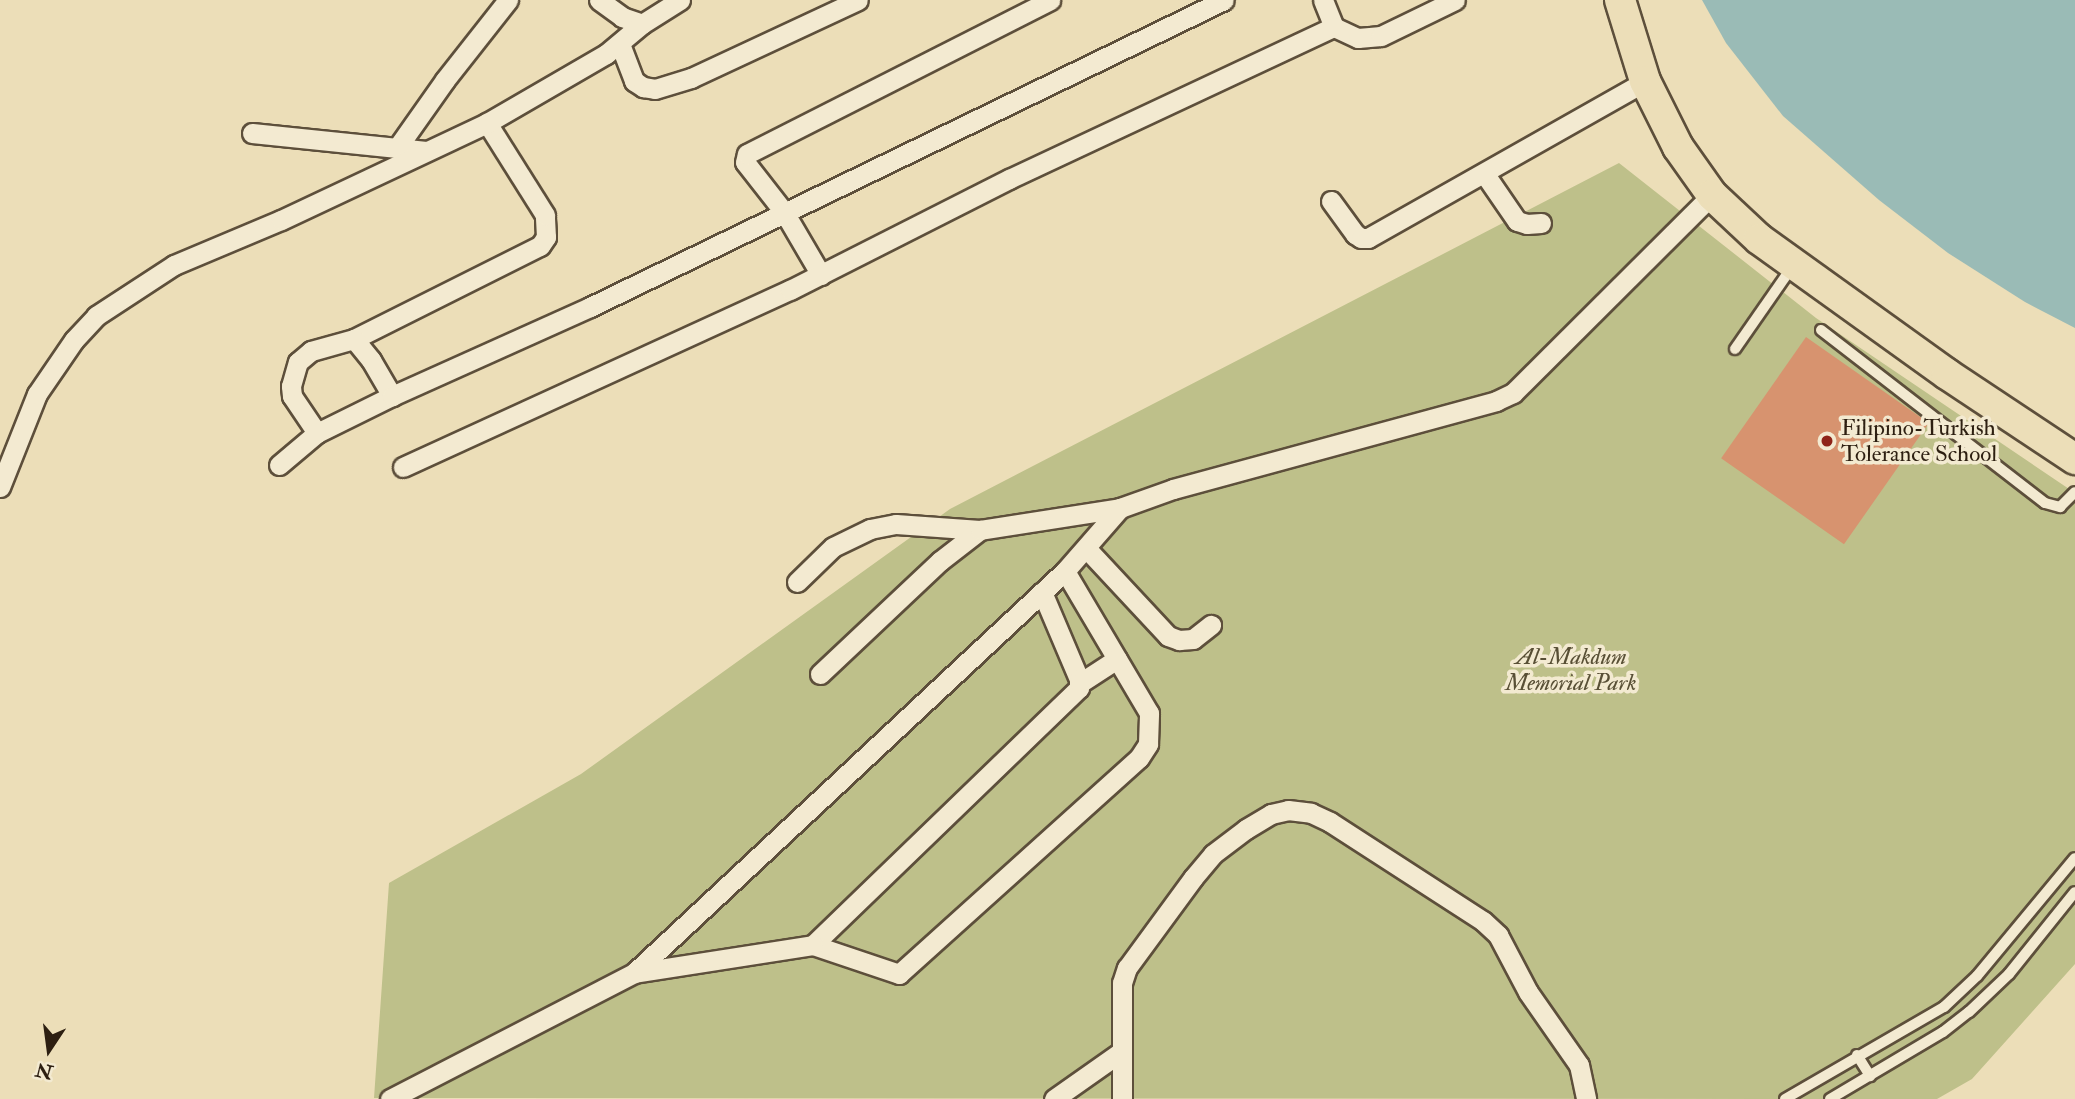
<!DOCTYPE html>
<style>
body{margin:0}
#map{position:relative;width:2075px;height:1099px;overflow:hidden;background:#ecdeb8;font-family:"IM FELL Double Pica",serif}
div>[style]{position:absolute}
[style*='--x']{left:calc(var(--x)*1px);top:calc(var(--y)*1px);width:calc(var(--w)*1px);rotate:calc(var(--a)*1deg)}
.green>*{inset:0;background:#bec08a}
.water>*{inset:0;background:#9abbb6}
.building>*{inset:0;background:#d7936f;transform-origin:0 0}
.roads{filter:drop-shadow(2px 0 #5d4f3b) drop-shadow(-2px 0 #5d4f3b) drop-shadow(0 2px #5d4f3b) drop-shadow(0 -2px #5d4f3b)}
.service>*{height:10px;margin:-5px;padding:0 5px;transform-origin:5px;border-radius:5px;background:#f3ead1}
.minor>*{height:19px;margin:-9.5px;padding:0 9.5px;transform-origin:9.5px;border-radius:9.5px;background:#f3ead1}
.primary>*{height:30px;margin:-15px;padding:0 15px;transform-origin:15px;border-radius:15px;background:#ecdeb8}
.dots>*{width:19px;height:19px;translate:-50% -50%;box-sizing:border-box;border:4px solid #f3ead1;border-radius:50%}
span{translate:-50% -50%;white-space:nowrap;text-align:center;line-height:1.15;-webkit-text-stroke:7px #f3ead1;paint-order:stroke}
.poi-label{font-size:23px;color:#2d1f11}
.left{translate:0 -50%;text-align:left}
.park-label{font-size:23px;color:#584f35;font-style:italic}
.north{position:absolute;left:14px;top:1015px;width:70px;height:70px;-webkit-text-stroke:5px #f3ead1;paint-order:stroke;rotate:193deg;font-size:19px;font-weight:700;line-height:28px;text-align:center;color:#2d1f11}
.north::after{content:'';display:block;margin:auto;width:24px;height:32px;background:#2d1f11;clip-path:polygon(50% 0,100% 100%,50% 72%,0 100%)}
</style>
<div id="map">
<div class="green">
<i style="clip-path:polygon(1619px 163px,1816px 318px,2075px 493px,2075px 964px,1972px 1079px,1937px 1099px,374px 1098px,389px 883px,581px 774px,950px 509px)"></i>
</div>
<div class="water">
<i style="clip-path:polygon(1702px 0,2075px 0,2075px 328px,2025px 302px,1948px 253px,1879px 200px,1783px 116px,1726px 43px)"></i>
</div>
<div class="building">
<i style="left:1806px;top:337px;width:150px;height:148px;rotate:35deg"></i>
</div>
<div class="roads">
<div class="service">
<i style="--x:1821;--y:330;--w:283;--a:37.7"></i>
<i style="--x:2045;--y:503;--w:16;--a:15"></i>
<i style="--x:2060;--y:507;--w:21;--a:-45"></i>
<i style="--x:1735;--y:349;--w:100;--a:-55.2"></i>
<i style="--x:1857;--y:1055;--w:25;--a:58"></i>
<i style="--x:1785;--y:1099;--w:184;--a:-30.1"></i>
<i style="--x:1944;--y:1007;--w:45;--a:-43.2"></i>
<i style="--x:1977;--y:976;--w:153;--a:-50.3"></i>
<i style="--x:1830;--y:1099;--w:131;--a:-30.7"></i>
<i style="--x:1943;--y:1032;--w:33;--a:-38"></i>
<i style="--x:1969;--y:1012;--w:55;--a:-43.5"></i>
<i style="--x:2009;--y:974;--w:105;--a:-51.2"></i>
</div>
<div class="minor">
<i style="--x:599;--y:0;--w:29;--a:36"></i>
<i style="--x:622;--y:17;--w:21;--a:19"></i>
<i style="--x:1323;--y:0;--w:29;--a:68"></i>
<i style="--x:620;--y:44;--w:40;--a:69"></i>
<i style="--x:634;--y:81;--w:11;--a:34"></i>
<i style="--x:643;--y:87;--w:12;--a:9"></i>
<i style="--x:655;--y:89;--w:38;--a:-17"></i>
<i style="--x:691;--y:78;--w:184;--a:-25"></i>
<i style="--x:252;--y:133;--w:146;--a:5.9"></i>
<i style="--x:426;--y:151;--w:29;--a:-174"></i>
<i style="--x:397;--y:148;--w:83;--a:-54.8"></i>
<i style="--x:445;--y:80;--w:102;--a:-51.8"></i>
<i style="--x:1484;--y:173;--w:58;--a:55.5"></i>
<i style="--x:1517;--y:221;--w:10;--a:17"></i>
<i style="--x:1527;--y:224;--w:14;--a:-4"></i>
<i style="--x:1331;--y:201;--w:41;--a:54"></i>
<i style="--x:1355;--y:234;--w:7;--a:34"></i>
<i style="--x:1361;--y:238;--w:7;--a:0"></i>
<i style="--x:1368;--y:238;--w:318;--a:-29.5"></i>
<i style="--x:821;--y:275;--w:73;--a:-120.4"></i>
<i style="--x:784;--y:212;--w:63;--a:-128"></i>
<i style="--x:745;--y:162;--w:8;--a:-76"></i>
<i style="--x:747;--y:154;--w:340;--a:-26.9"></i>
<i style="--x:354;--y:339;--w:208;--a:-26.6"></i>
<i style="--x:540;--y:246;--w:11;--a:-56"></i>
<i style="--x:546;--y:237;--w:22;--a:-93"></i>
<i style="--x:545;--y:215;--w:109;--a:-122.2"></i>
<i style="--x:317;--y:433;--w:45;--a:-124"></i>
<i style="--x:292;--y:396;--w:10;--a:-96"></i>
<i style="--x:291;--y:386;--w:25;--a:-74"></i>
<i style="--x:298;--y:362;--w:17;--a:-40"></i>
<i style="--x:311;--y:351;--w:45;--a:-15.6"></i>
<i style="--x:354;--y:339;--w:27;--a:51"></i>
<i style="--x:371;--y:360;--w:42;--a:59.7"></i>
<i style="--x:279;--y:465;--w:50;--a:-40.1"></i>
<i style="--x:317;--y:433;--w:84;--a:-26.3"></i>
<i style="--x:392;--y:396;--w:217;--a:-24.2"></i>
<i style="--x:590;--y:307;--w:704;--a:-25.84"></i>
<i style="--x:403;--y:467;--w:426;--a:-24.6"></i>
<i style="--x:790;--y:290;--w:246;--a:-26.9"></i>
<i style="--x:1009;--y:179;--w:359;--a:-25.1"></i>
<i style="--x:1334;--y:27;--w:26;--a:25"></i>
<i style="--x:1358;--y:38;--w:23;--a:-5"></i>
<i style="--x:1381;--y:36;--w:82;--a:-25.9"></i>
<i style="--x:0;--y:487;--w:100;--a:-68.3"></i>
<i style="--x:37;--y:394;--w:65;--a:-55.6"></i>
<i style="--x:74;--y:340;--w:33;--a:-47"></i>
<i style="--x:96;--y:316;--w:93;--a:-33.2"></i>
<i style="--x:174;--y:265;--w:116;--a:-22.8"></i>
<i style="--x:281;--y:220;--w:228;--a:-25.2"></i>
<i style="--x:487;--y:123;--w:138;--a:-30.1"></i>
<i style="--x:606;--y:54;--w:47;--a:-39.8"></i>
<i style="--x:642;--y:24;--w:45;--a:-32.3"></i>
<i style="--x:1086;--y:548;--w:120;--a:47"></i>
<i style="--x:1168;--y:636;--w:12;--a:20"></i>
<i style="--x:1179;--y:640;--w:14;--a:-4"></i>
<i style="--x:1193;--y:639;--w:23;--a:-38"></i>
<i style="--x:797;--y:582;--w:50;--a:-44.2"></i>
<i style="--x:833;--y:547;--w:41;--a:-25.9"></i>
<i style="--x:870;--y:529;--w:26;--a:-11"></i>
<i style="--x:896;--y:524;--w:84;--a:4.1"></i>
<i style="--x:1042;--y:592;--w:95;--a:67"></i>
<i style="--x:1079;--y:679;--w:9;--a:90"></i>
<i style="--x:1079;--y:688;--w:370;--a:136"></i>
<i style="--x:813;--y:945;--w:91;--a:18.6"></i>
<i style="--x:899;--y:974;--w:323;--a:-42"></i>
<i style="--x:1139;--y:758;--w:17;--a:-57"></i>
<i style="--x:1148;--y:744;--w:31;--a:-88"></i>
<i style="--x:1149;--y:713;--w:165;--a:-120.6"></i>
<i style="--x:820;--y:674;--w:165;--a:-43.3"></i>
<i style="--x:940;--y:561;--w:51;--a:-37.8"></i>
<i style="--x:980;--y:530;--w:142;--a:-8.9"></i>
<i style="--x:1080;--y:683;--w:44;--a:-33"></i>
<i style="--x:634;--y:973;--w:181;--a:-8.9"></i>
<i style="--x:390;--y:1099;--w:275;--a:-27.3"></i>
<i style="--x:634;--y:973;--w:589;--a:-43.01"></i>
<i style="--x:1065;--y:571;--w:84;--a:-48.9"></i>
<i style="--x:1120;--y:508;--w:56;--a:-19.7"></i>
<i style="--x:1173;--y:489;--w:335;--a:-15.2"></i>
<i style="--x:1496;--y:401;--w:19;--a:-25"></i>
<i style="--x:1513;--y:393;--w:281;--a:-44.9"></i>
<i style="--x:1054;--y:1099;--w:83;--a:-35.2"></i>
<i style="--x:1122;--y:1099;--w:116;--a:-90"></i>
<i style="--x:1122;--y:983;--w:16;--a:-72"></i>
<i style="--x:1127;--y:968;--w:112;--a:-53.7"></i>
<i style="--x:1193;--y:878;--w:31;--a:-50"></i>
<i style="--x:1213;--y:854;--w:41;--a:-37.1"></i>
<i style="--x:1246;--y:829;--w:29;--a:-31"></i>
<i style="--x:1271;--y:814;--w:17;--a:-13"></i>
<i style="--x:1288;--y:810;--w:23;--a:7"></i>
<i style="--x:1311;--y:813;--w:21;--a:25"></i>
<i style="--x:1330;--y:822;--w:182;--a:32.9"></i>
<i style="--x:1483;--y:921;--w:21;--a:43"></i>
<i style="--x:1498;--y:935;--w:64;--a:62.2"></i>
<i style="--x:1528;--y:992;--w:89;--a:55.1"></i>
<i style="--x:1579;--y:1065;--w:35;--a:78"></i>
</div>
<div class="primary">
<i style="--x:1620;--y:0;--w:85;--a:72.8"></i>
<i style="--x:1645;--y:81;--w:74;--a:63.4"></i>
<i style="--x:1678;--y:147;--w:59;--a:54.7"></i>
<i style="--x:1712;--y:195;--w:64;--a:43.1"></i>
<i style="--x:1759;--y:239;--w:231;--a:35.7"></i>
<i style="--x:1947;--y:374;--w:154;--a:33.6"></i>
</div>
</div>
<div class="dots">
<i style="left:1827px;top:441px;background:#8f2418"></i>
</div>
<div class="poi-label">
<span class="left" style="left:1841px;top:441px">Filipino-Turkish<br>Tolerance School</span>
</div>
<div class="park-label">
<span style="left:1571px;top:670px">Al-Makdum<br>Memorial Park</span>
</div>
<div class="north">N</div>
</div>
